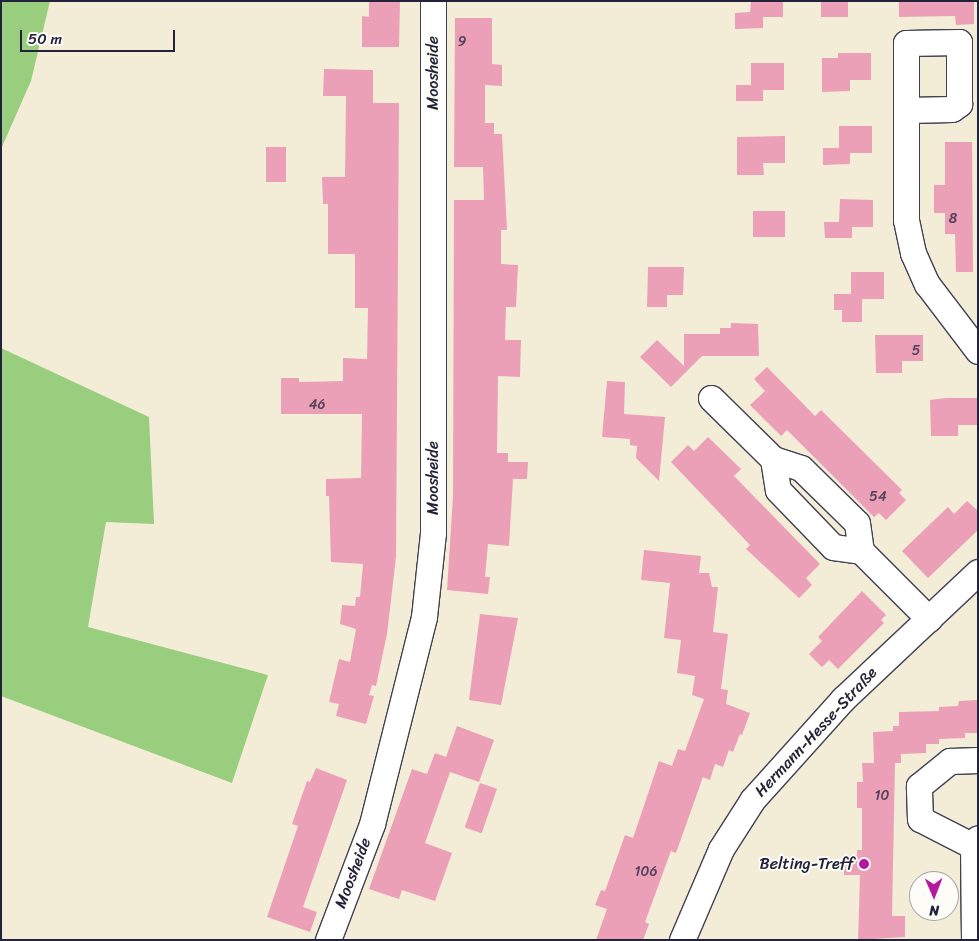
<!DOCTYPE html>
<meta charset="utf-8">
<style>
body{margin:0}
#map{position:relative;width:979px;height:941px;overflow:hidden;background:#f3edd8;font-family:Sriracha,sans-serif}
div>[style]{position:absolute}
[style*='--x']{left:calc(var(--x)*1px);top:calc(var(--y)*1px);width:calc(var(--w)*1px);rotate:calc(var(--a)*1deg)}
.green>*{inset:0;background:#9ace7f}
.building>*{inset:0;background:#eba0b8;transform-origin:0 0}
.roads{filter:drop-shadow(1px 0 #414053) drop-shadow(-1px 0 #414053) drop-shadow(0 1px #414053) drop-shadow(0 -1px #414053)}
.minor>*{height:25px;margin:-12.5px;padding:0 12.5px;transform-origin:12.5px;border-radius:12.5px;background:#fff}
.dots>*{width:14px;height:14px;translate:-50% -50%;box-sizing:border-box;border:2px solid #fdfcf7;border-radius:50%}
span{translate:-50% -50%;white-space:nowrap;text-align:center;line-height:1.15;-webkit-text-stroke:4px #fdfcf7;paint-order:stroke}
.number-label{font-size:14px;color:#54425a}
.number-label span{-webkit-text-stroke-width:0}
.street-label{font-size:16px;color:#22223b}
.poi-label{font-size:16px;color:#22223b}
.right{translate:-100% -50%;text-align:right}
.frame{position:absolute;inset:0;border:2px solid #22223b;pointer-events:none}
.north{position:absolute;left:909px;top:871px;width:50px;height:50px;box-sizing:border-box;background:#fdfcf7;border:1px solid #a5a5ac;border-radius:50%;rotate:179deg;font-size:14px;font-weight:700;line-height:20px;text-align:center;color:#22223b}
.north::after{content:'';display:block;margin:auto;width:18px;height:22px;background:#b5179e;clip-path:polygon(50% 0,100% 100%,50% 72%,0 100%)}
.scale{position:absolute;left:20px;top:30px;width:155px;height:22px;box-sizing:border-box;border:2px solid #22223b;border-top:0;padding-left:6px;font-size:15px;line-height:18px;white-space:nowrap;color:#22223b;-webkit-text-stroke:4px #fdfcf7;paint-order:stroke}
</style>
<div id="map">
<div class="green">
<i style="clip-path:polygon(1px 1px,50px 1px,31px 81px,1px 149px)"></i>
<i style="clip-path:polygon(1px 348px,149px 417px,154px 524px,106px 522px,88px 627px,268px 675px,232px 783px,1px 696px)"></i>
</div>
<div class="building">
<i style="clip-path:polygon(369px 1px,400px 1px,399px 47px,362px 47px,362px 16px,369px 17px)"></i>
<i style="clip-path:polygon(751px 1px,783px 1px,783px 17px,763px 17px,763px 28px,735px 29px,735px 13px,750px 12px)"></i>
<i style="left:821px;top:1px;width:27px;height:16px"></i>
<i style="clip-path:polygon(899px 1px,974px 1px,974px 24px,956px 25px,955px 16px,899px 17px)"></i>
<i style="clip-path:polygon(455px 18px,492px 18px,492px 64px,502px 65px,502px 86px,485px 85px,485px 123px,494px 123px,494px 134px,502px 134px,507px 230px,501px 230px,501px 264px,518px 265px,516px 307px,506px 307px,505px 340px,521px 340px,520px 377px,498px 376px,497px 453px,508px 453px,508px 462px,528px 462px,527px 479px,513px 479px,509px 546px,488px 544px,485px 577px,490px 577px,488px 594px,447px 590px,453px 496px,454px 200px,484px 200px,483px 167px,454px 167px)"></i>
<i style="clip-path:polygon(838px 53px,871px 53px,871px 80px,850px 80px,850px 91px,822px 92px,822px 58px,838px 58px)"></i>
<i style="clip-path:polygon(751px 63px,784px 63px,784px 90px,763px 90px,763px 101px,736px 101px,736px 85px,751px 85px)"></i>
<i style="clip-path:polygon(324px 69px,373px 70px,373px 103px,399px 103px,396px 557px,387px 634px,376px 686px,372px 685px,369px 695px,374px 696px,366px 724px,336px 716px,339px 704px,329px 702px,339px 659px,350px 662px,356px 629px,340px 624px,342px 605px,355px 606px,356px 597px,360px 597px,363px 564px,331px 562px,329px 496px,326px 496px,326px 479px,361px 478px,362px 414px,281px 414px,281px 378px,299px 378px,299px 382px,343px 381px,343px 358px,367px 359px,368px 308px,355px 308px,355px 254px,328px 254px,328px 204px,323px 204px,322px 177px,345px 177px,346px 96px,323px 96px)"></i>
<i style="clip-path:polygon(839px 126px,872px 126px,872px 153px,850px 153px,850px 164px,823px 165px,823px 148px,839px 148px)"></i>
<i style="clip-path:polygon(785px 136px,785px 163px,763px 163px,764px 175px,737px 175px,737px 137px)"></i>
<i style="clip-path:polygon(945px 142px,972px 142px,973px 272px,956px 272px,955px 234px,945px 234px,945px 213px,934px 213px,934px 185px,945px 185px)"></i>
<i style="left:266px;top:147px;width:20px;height:35px"></i>
<i style="clip-path:polygon(840px 199px,873px 200px,873px 227px,852px 227px,852px 238px,825px 238px,824px 222px,839px 222px)"></i>
<i style="left:753px;top:211px;width:32px;height:26px"></i>
<i style="clip-path:polygon(648px 267px,684px 267px,683px 295px,667px 295px,667px 307px,647px 307px)"></i>
<i style="clip-path:polygon(851px 272px,884px 272px,884px 299px,862px 299px,862px 322px,842px 322px,842px 310px,834px 310px,834px 294px,851px 294px)"></i>
<i style="clip-path:polygon(731px 323px,758px 324px,759px 356px,702px 356px,671px 387px,640px 357px,657px 340px,684px 366px,684px 334px,720px 334px,720px 328px,731px 328px)"></i>
<i style="clip-path:polygon(875px 335px,923px 335px,923px 361px,902px 361px,902px 373px,876px 373px)"></i>
<i style="clip-path:polygon(767px 367px,815px 416px,821px 410px,902px 490px,899px 493px,906px 500px,886px 520px,879px 513px,874px 517px,787px 430px,781px 436px,750px 405px,765px 391px,754px 379px)"></i>
<i style="clip-path:polygon(607px 381px,625px 382px,624px 414px,665px 417px,659px 481px,636px 458px,637px 446px,630px 445px,630px 439px,602px 437px)"></i>
<i style="clip-path:polygon(946px 398px,978px 398px,978px 425px,958px 425px,958px 436px,931px 436px,930px 400px)"></i>
<i style="clip-path:polygon(708px 437px,741px 469px,734px 476px,820px 564px,806px 578px,812px 585px,799px 598px,746px 549px,750px 545px,671px 462px,688px 445px,694px 451px)"></i>
<i style="clip-path:polygon(967px 501px,978px 511px,978px 530px,928px 578px,902px 551px,948px 507px,954px 514px)"></i>
<i style="clip-path:polygon(644px 550px,701px 556px,699px 573px,709px 573px,712px 587px,718px 587px,713px 632px,728px 634px,721px 689px,728px 690px,726px 704px,750px 713px,742px 735px,740px 734px,733px 752px,729px 750px,723px 767px,715px 764px,710px 780px,703px 777px,676px 853px,671px 851px,645px 922px,649px 924px,643px 940px,596px 940px,607px 909px,595px 905px,601px 890px,605px 891px,625px 835px,633px 838px,659px 761px,672px 766px,678px 749px,685px 751px,704px 699px,692px 695px,695px 676px,677px 673px,681px 640px,664px 638px,670px 583px,641px 580px)"></i>
<i style="clip-path:polygon(862px 591px,886px 615px,881px 620px,884px 623px,838px 669px,829px 660px,822px 667px,809px 654px,822px 641px,818px 637px)"></i>
<i style="clip-path:polygon(480px 614px,518px 618px,501px 705px,469px 700px)"></i>
<i style="clip-path:polygon(978px 700px,978px 733px,965px 733px,965px 738px,939px 739px,939px 744px,926px 744px,926px 753px,901px 754px,901px 763px,895px 763px,892px 916px,905px 916px,905px 937px,858px 940px,860px 875px,844px 875px,843px 855px,857px 855px,857px 850px,862px 850px,862px 808px,857px 808px,857px 782px,863px 782px,862px 763px,874px 763px,873px 732px,893px 731px,893px 726px,899px 726px,899px 712px,939px 711px,939px 707px,958px 706px,959px 701px)"></i>
<i style="clip-path:polygon(457px 726px,494px 740px,479px 782px,450px 772px,425px 843px,452px 853px,435px 901px,402px 890px,399px 899px,369px 889px,412px 769px,427px 774px,435px 753px,446px 757px)"></i>
<i style="clip-path:polygon(316px 768px,347px 780px,303px 907px,317px 912px,310px 932px,267px 917px,298px 826px,292px 824px,307px 781px,310px 782px)"></i>
<i style="left:480px;top:783px;width:18px;height:47px;rotate:19deg"></i>
</div>
<div class="roads">
<div class="minor">
<i style="--x:907;--y:110;--w:45;--a:-1.3"></i>
<i style="--x:952;--y:109;--w:9;--a:-36"></i>
<i style="--x:959;--y:104;--w:62;--a:-90"></i>
<i style="--x:959;--y:42;--w:53;--a:178.9"></i>
<i style="--x:906;--y:43;--w:177;--a:90"></i>
<i style="--x:906;--y:220;--w:34;--a:78"></i>
<i style="--x:913;--y:253;--w:34;--a:66"></i>
<i style="--x:927;--y:284;--w:84;--a:52.7"></i>
<i style="--x:711;--y:398;--w:87;--a:44.5"></i>
<i style="--x:773;--y:459;--w:29;--a:18"></i>
<i style="--x:801;--y:468;--w:78;--a:44.5"></i>
<i style="--x:857;--y:523;--w:28;--a:82"></i>
<i style="--x:773;--y:459;--w:31;--a:81"></i>
<i style="--x:778;--y:490;--w:79;--a:46"></i>
<i style="--x:833;--y:547;--w:28;--a:8"></i>
<i style="--x:861;--y:551;--w:96;--a:45"></i>
<i style="--x:973;--y:846;--w:59;--a:-153"></i>
<i style="--x:920;--y:819;--w:33;--a:-92"></i>
<i style="--x:919;--y:786;--w:40;--a:-39"></i>
<i style="--x:950;--y:761;--w:28;--a:-2"></i>
<i style="--x:328;--y:940;--w:124;--a:-69.2"></i>
<i style="--x:372;--y:824;--w:213;--a:-75.9"></i>
<i style="--x:424;--y:617;--w:84;--a:-83.9"></i>
<i style="--x:433;--y:533;--w:532;--a:-90"></i>
<i style="--x:682;--y:940;--w:99;--a:-66.8"></i>
<i style="--x:721;--y:849;--w:59;--a:-57.4"></i>
<i style="--x:753;--y:799;--w:135;--a:-48"></i>
<i style="--x:843;--y:699;--w:185;--a:-43.3"></i>
<i style="--x:974;--y:940;--w:94;--a:-90.6"></i>
<i style="--x:973;--y:846;--w:9;--a:-58"></i>
</div>
</div>
<div class="dots">
<i style="left:864px;top:864px;background:#b5179e"></i>
</div>
<div class="number-label">
<span style="left:462px;top:42px">9</span>
<span style="left:953px;top:219px">8</span>
<span style="left:916px;top:351px">5</span>
<span style="left:317px;top:405px">46</span>
<span style="left:878px;top:497px">54</span>
<span style="left:882px;top:796px">10</span>
<span style="left:646px;top:872px">106</span>
</div>
<div class="street-label">
<span style="left:433px;top:73px;rotate:-90deg">Moosheide</span>
<span style="left:433px;top:478px;rotate:-90deg">Moosheide</span>
<span style="left:816px;top:732px;rotate:-47deg">Hermann-Hesse-Straße</span>
<span style="left:353px;top:873px;rotate:-69deg">Moosheide</span>
</div>
<div class="poi-label">
<span class="right" style="left:854px;top:864px">Belting-Treff</span>
</div>
<div class="frame"></div>
<div class="north">N</div>
<div class="scale">50 m</div>
</div>
